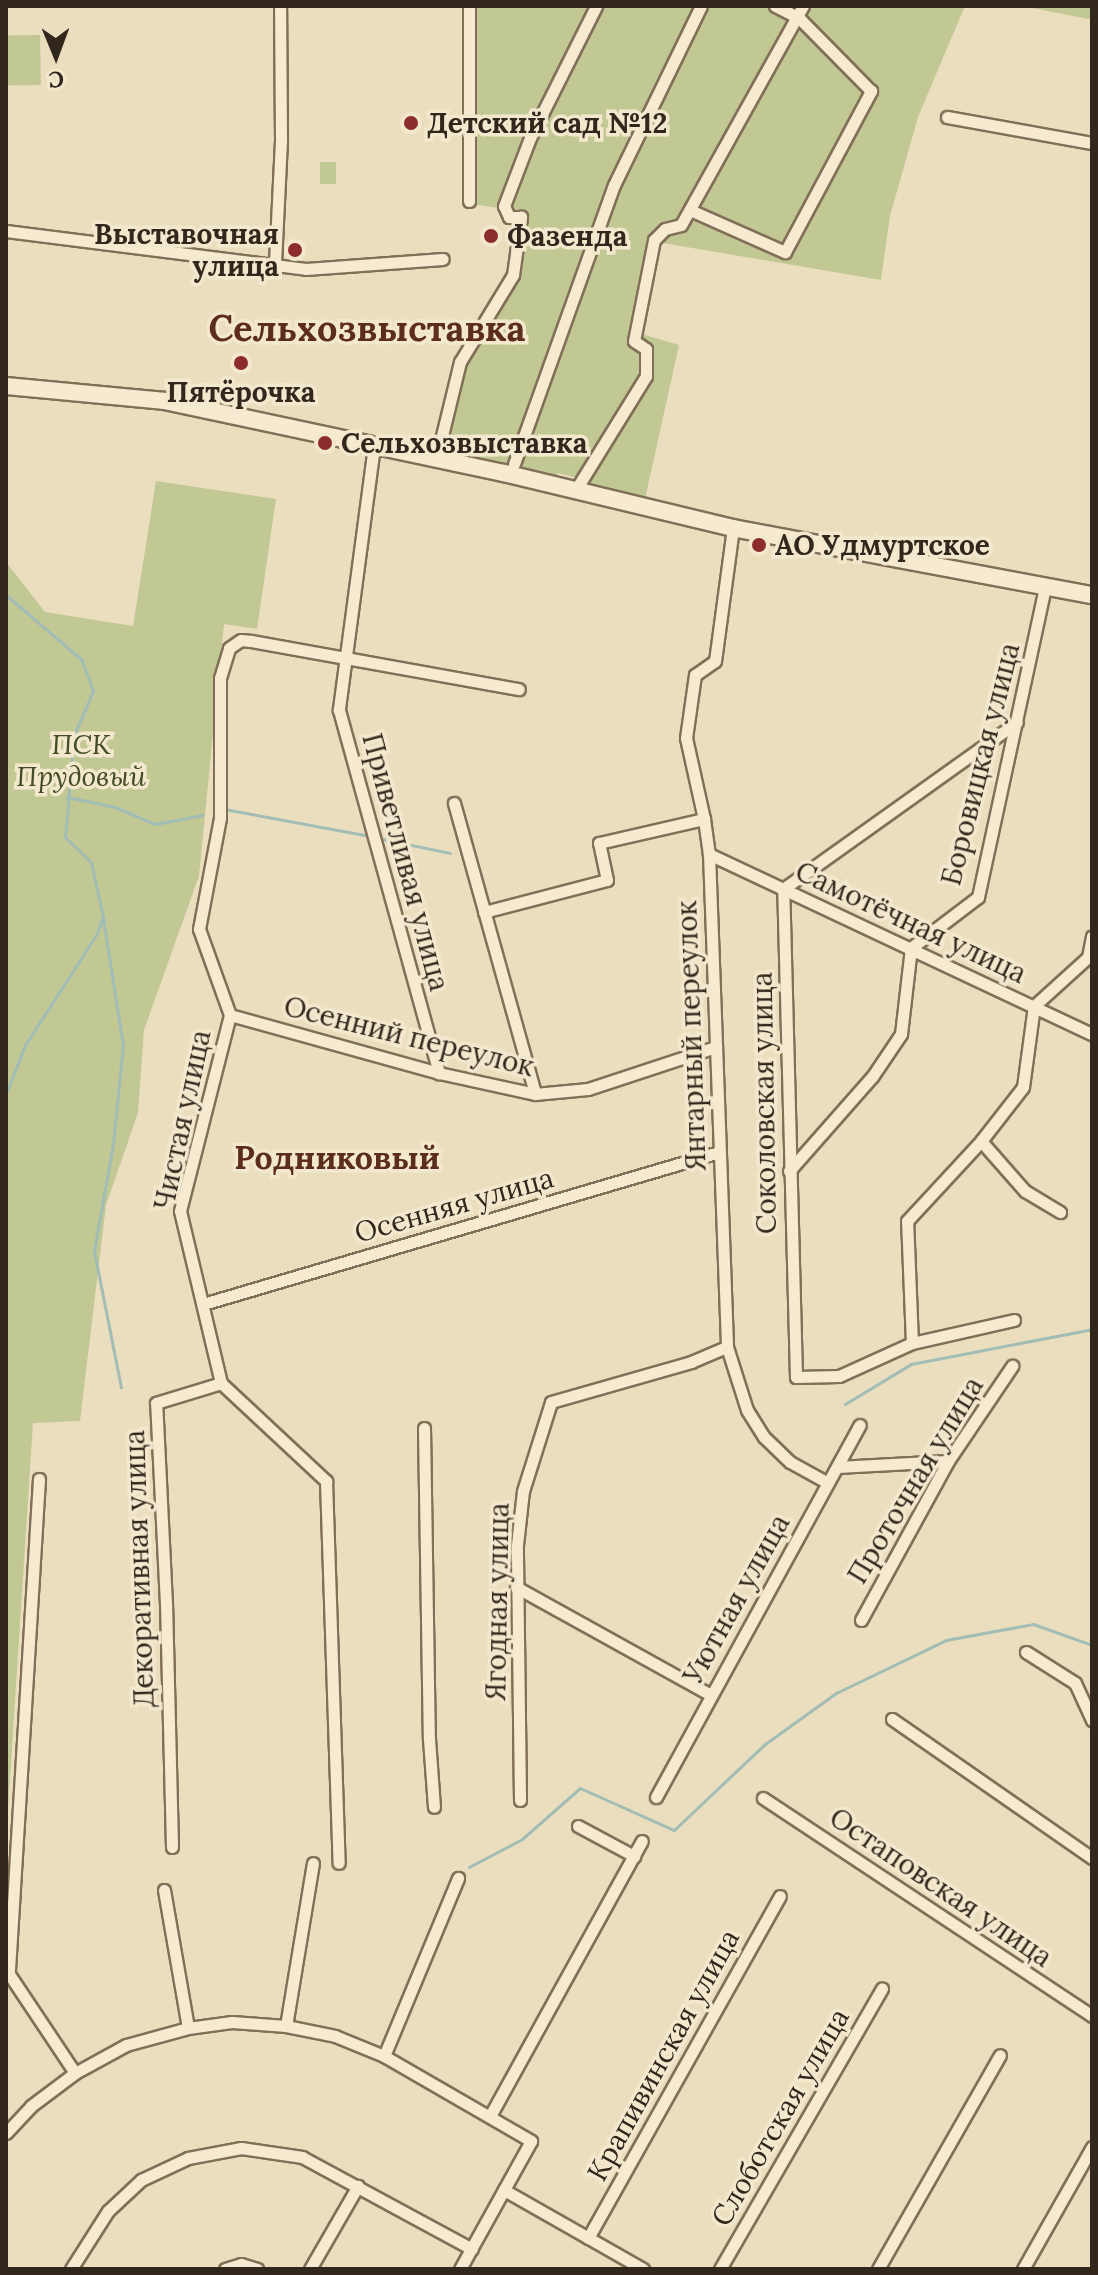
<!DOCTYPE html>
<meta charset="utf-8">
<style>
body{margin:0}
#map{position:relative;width:1098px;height:2275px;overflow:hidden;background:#ebdebe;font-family:Lora,serif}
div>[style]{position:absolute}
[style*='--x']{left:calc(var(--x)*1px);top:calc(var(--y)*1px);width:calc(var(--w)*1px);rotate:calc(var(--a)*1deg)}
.green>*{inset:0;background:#c1c894;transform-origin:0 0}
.stream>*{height:3px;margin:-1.5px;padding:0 1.5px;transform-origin:1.5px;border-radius:1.5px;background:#a1bdb5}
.roads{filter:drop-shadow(2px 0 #826f58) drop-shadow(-2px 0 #826f58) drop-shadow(0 2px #826f58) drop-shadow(0 -2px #826f58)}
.street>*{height:11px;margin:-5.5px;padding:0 5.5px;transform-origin:5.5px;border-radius:5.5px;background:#f6ebd1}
.secondary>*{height:16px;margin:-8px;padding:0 8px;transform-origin:8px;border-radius:8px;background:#f6ebd1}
.dots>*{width:22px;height:22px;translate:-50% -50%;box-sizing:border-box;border:4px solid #f3e8cd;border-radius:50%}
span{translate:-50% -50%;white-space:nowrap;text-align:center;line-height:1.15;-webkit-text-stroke:7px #f3e8cd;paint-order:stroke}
.poi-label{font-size:28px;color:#32271c;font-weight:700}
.left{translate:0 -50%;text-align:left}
.right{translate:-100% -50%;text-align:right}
.park-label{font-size:28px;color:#424d24;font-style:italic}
.street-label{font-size:28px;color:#32271c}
.quarter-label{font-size:32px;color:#5c2c1e;font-weight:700}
.district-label{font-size:36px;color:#5c2c1e;font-weight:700}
.frame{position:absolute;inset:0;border:8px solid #32271c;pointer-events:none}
.north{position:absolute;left:16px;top:16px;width:80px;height:80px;-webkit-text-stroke:6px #f3e8cd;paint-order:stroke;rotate:179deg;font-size:22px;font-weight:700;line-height:32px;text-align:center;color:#32271c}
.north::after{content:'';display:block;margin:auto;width:28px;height:36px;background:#32271c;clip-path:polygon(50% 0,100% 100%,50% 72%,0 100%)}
</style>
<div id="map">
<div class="green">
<i style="clip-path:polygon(464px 6px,965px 6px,918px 117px,890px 216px,881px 280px,657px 242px,642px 334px,679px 345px,645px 499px,584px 487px,585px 480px,558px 473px,556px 478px,435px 449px,456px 359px,508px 273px,515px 236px,499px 208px,466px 203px)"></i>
<i style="clip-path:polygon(1022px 6px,1092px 6px,1092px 19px,1088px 19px)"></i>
<i style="left:40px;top:35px;width:50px;height:34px;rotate:89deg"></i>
<i style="left:320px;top:162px;width:16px;height:22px"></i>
<i style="clip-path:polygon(156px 481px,276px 499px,257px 629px,224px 624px,199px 876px,144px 1030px,138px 1113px,106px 1205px,80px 1421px,33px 1423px,6px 1840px,6px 562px,45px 612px,133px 626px)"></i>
</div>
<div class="stream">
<i style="--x:6;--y:595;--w:99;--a:40.5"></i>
<i style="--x:81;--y:659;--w:34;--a:69"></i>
<i style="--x:93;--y:691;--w:48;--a:113.4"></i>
<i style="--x:74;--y:735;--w:102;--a:95"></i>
<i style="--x:65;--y:837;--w:36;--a:44"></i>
<i style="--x:91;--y:862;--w:56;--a:77.7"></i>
<i style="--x:103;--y:917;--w:19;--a:111"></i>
<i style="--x:96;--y:935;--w:131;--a:122.8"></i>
<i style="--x:25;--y:1045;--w:53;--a:111.2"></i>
<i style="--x:67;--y:797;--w:49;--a:11.8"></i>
<i style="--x:115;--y:807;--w:43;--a:23"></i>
<i style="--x:155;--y:824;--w:48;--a:-10.8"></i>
<i style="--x:224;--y:809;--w:147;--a:10.5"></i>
<i style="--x:382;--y:839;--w:69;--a:11.6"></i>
<i style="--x:103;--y:918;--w:129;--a:81.1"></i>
<i style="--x:123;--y:1045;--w:100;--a:95.8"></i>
<i style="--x:113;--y:1144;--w:109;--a:100.1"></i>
<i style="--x:94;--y:1251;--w:139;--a:78.8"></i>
<i style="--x:845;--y:1404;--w:77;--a:-31.2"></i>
<i style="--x:911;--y:1364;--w:184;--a:-10.9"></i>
<i style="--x:469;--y:1867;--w:60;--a:-27.8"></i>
<i style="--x:522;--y:1839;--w:77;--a:-41.3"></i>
<i style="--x:580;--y:1788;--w:103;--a:24.1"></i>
<i style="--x:674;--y:1830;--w:125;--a:-43.4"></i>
<i style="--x:765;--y:1744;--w:87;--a:-35.7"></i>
<i style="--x:836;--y:1693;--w:122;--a:-25.7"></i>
<i style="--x:946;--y:1640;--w:88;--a:-10.4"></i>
<i style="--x:1033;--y:1624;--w:63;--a:19.6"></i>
</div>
<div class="roads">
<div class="street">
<i style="--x:947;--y:117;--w:147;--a:10.2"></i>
<i style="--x:469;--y:201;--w:195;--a:-90"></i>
<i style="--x:690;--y:210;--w:104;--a:23.9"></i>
<i style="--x:785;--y:252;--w:183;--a:-61.9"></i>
<i style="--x:871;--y:91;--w:103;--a:-134.6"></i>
<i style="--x:799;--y:18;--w:27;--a:-153"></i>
<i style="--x:6;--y:231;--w:302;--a:7.2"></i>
<i style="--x:306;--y:269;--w:137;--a:-4.2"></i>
<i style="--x:275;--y:263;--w:124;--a:-87.2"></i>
<i style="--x:281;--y:139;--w:133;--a:-90.4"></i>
<i style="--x:374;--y:446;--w:266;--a:97.6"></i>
<i style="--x:339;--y:710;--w:377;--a:74.6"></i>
<i style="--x:439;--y:448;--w:89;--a:-76.3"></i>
<i style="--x:460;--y:362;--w:102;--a:-58.7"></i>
<i style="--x:513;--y:275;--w:59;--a:-82.1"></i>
<i style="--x:521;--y:217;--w:12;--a:180"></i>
<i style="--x:509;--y:217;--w:12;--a:-114"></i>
<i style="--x:504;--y:206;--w:73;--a:-69.1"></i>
<i style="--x:530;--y:138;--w:148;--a:-63.4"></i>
<i style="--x:514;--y:464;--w:296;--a:-70.3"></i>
<i style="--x:614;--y:185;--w:199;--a:-64.1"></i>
<i style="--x:575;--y:491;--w:135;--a:-58.3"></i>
<i style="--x:646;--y:376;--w:27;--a:-90"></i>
<i style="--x:646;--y:349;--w:14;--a:-146"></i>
<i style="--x:634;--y:341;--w:103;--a:-78.8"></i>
<i style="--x:654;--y:240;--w:16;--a:-45"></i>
<i style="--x:665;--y:229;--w:16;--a:-14"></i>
<i style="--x:681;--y:225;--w:251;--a:-60.9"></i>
<i style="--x:454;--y:803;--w:302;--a:74.4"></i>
<i style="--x:704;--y:819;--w:83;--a:-102.5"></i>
<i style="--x:686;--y:738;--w:64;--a:-81.9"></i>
<i style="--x:695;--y:675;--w:24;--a:-35"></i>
<i style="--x:715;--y:661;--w:134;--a:-82.3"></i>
<i style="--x:709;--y:854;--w:423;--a:25.2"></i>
<i style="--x:484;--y:912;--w:127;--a:-14.6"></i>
<i style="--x:607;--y:880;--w:38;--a:-102"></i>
<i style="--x:599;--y:843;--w:108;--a:-12.9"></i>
<i style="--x:704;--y:819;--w:35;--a:82"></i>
<i style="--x:709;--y:854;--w:493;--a:87.9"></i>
<i style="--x:727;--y:1347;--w:66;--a:72.4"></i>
<i style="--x:747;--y:1410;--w:32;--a:58"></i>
<i style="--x:764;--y:1437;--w:36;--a:44"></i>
<i style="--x:790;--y:1462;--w:43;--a:28.9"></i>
<i style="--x:230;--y:1015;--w:217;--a:15.5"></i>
<i style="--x:439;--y:1073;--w:98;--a:12.3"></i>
<i style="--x:535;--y:1094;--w:53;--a:-5.4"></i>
<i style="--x:588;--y:1089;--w:135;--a:-18.2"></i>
<i style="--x:981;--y:1141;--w:67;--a:48.7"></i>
<i style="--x:1025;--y:1191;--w:41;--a:31"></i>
<i style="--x:789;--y:1171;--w:125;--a:-48.6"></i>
<i style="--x:872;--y:1077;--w:52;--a:-56"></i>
<i style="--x:901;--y:1034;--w:87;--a:-83.4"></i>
<i style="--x:911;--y:948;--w:84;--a:-37.3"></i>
<i style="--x:978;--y:897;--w:318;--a:-77.8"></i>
<i style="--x:203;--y:1304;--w:538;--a:-16.41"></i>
<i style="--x:1014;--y:1320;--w:105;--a:167.3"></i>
<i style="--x:912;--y:1343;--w:80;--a:155.7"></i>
<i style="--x:839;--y:1376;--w:43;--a:178.7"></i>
<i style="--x:796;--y:1377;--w:488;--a:-91.5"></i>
<i style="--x:783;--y:889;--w:287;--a:-35.5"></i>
<i style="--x:912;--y:1343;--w:122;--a:-92.3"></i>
<i style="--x:907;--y:1221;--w:109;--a:-47.2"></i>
<i style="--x:981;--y:1141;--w:68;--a:-52.1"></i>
<i style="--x:1023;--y:1087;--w:82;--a:-82.3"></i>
<i style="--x:1034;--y:1006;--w:73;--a:-42.2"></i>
<i style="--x:1088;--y:957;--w:21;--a:-79"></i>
<i style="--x:221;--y:1383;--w:177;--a:-103.4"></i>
<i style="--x:180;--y:1211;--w:202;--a:-75.7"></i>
<i style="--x:230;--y:1015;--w:91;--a:-109.8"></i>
<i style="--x:199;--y:929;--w:113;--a:-79.3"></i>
<i style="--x:220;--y:818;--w:140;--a:-90"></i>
<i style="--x:220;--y:678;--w:31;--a:-73"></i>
<i style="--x:229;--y:648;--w:14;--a:-34"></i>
<i style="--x:241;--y:640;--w:10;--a:6"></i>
<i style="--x:251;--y:641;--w:272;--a:10.2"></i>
<i style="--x:221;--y:1383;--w:144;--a:43"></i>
<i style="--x:326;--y:1481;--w:382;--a:88.1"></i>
<i style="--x:424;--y:1428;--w:311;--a:89.1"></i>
<i style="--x:429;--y:1739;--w:68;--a:85.8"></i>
<i style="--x:837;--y:1467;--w:111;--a:-3.1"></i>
<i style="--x:39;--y:1479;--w:496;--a:93.5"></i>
<i style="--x:9;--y:1974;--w:119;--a:56.3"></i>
<i style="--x:516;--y:1587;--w:223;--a:29"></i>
<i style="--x:861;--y:1620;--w:181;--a:-61.3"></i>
<i style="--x:948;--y:1461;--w:115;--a:-56"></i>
<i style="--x:1026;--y:1652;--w:58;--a:32.3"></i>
<i style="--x:1075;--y:1683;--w:41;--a:65.3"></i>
<i style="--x:892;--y:1719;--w:244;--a:34.8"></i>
<i style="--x:656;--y:1797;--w:424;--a:-61.3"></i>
<i style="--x:763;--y:1798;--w:395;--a:33.5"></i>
<i style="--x:520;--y:1800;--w:255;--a:-90.7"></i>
<i style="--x:517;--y:1545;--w:54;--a:-83.7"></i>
<i style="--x:523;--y:1491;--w:93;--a:-72.5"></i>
<i style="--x:551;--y:1402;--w:146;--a:-15.9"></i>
<i style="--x:691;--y:1362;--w:39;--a:-23"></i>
<i style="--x:578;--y:1826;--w:64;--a:28.2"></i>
<i style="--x:172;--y:1847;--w:243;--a:-91.4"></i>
<i style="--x:166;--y:1604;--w:201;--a:-92.8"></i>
<i style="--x:156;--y:1403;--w:68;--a:-17.1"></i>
<i style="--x:164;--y:1890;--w:140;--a:80.1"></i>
<i style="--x:286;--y:2026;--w:165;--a:-80.6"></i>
<i style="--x:384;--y:2056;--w:193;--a:-67.4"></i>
<i style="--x:490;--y:2116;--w:314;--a:-61.1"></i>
<i style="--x:6;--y:2133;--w:37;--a:-47"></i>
<i style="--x:31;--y:2106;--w:55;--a:-36.9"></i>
<i style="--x:75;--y:2073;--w:58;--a:-28.8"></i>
<i style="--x:126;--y:2045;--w:64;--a:-15.3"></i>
<i style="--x:188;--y:2028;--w:44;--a:-7.8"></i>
<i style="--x:232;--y:2022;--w:54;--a:4.2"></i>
<i style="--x:286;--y:2026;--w:50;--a:11.5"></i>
<i style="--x:335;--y:2036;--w:53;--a:22.2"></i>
<i style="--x:384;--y:2056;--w:170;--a:30"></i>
<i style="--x:531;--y:2141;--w:146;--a:119"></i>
<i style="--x:504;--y:2190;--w:160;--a:29.6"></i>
<i style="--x:588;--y:2238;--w:392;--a:-60.7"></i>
<i style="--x:71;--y:2269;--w:69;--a:-57.5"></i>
<i style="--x:108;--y:2211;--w:45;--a:-43.2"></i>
<i style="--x:141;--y:2180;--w:52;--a:-25.1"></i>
<i style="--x:188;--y:2158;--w:54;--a:-10.7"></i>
<i style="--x:241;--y:2148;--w:62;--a:8.4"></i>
<i style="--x:302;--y:2157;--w:193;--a:28.4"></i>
<i style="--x:225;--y:2269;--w:17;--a:-17"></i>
<i style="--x:241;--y:2264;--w:17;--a:17"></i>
<i style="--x:310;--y:2269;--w:96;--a:-60"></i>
<i style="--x:720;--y:2269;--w:324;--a:-60"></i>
<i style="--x:878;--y:2269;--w:246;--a:-60.3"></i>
<i style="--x:1023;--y:2269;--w:140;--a:-60.5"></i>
</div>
<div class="secondary">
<i style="--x:6;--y:386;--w:160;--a:5.4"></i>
<i style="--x:165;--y:401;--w:347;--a:12"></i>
<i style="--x:504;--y:473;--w:236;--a:13.5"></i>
<i style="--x:733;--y:528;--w:365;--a:10.6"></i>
</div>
</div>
<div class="dots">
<i style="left:411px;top:123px;background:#8d2c2c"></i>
<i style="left:491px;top:236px;background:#8d2c2c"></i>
<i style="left:295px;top:250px;background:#8d2c2c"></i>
<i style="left:241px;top:363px;background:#8d2c2c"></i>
<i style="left:325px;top:443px;background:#8d2c2c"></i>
<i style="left:759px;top:545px;background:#8d2c2c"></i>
</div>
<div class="poi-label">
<span class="left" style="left:427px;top:123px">Детский сад №12</span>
<span class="right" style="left:279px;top:250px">Выставочная<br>улица</span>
<span class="left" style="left:507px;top:236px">Фазенда</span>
<span style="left:241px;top:392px">Пятёрочка</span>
<span class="left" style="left:341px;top:443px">Сельхозвыставка</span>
<span class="left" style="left:775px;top:545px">АО Удмуртское</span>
</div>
<div class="park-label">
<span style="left:81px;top:760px">ПСК<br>Прудовый</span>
</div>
<div class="street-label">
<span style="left:980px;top:764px;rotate:-76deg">Боровицкая улица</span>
<span style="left:406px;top:862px;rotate:75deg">Приветливая улица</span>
<span style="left:911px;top:922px;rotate:25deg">Самотёчная улица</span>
<span style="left:409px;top:1036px;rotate:14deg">Осенний переулок</span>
<span style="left:691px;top:1036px;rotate:-92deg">Янтарный переулок</span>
<span style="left:764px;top:1103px;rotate:-91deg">Соколовская улица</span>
<span style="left:182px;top:1120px;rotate:-78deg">Чистая улица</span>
<span style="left:454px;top:1205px;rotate:-16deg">Осенняя улица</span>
<span style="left:915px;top:1480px;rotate:-59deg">Проточная улица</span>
<span style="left:139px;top:1569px;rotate:-92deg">Декоративная улица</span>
<span style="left:736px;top:1599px;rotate:-61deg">Уютная улица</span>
<span style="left:497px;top:1602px;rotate:-89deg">Ягодная улица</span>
<span style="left:941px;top:1887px;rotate:34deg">Остаповская улица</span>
<span style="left:663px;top:2055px;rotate:-61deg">Крапивинская улица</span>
<span style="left:780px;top:2117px;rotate:-60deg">Слоботская улица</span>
</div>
<div class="quarter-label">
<span style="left:337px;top:1158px">Родниковый</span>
</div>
<div class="district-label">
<span style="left:367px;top:329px">Сельхозвыставка</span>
</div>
<div class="frame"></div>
<div class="north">С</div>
</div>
